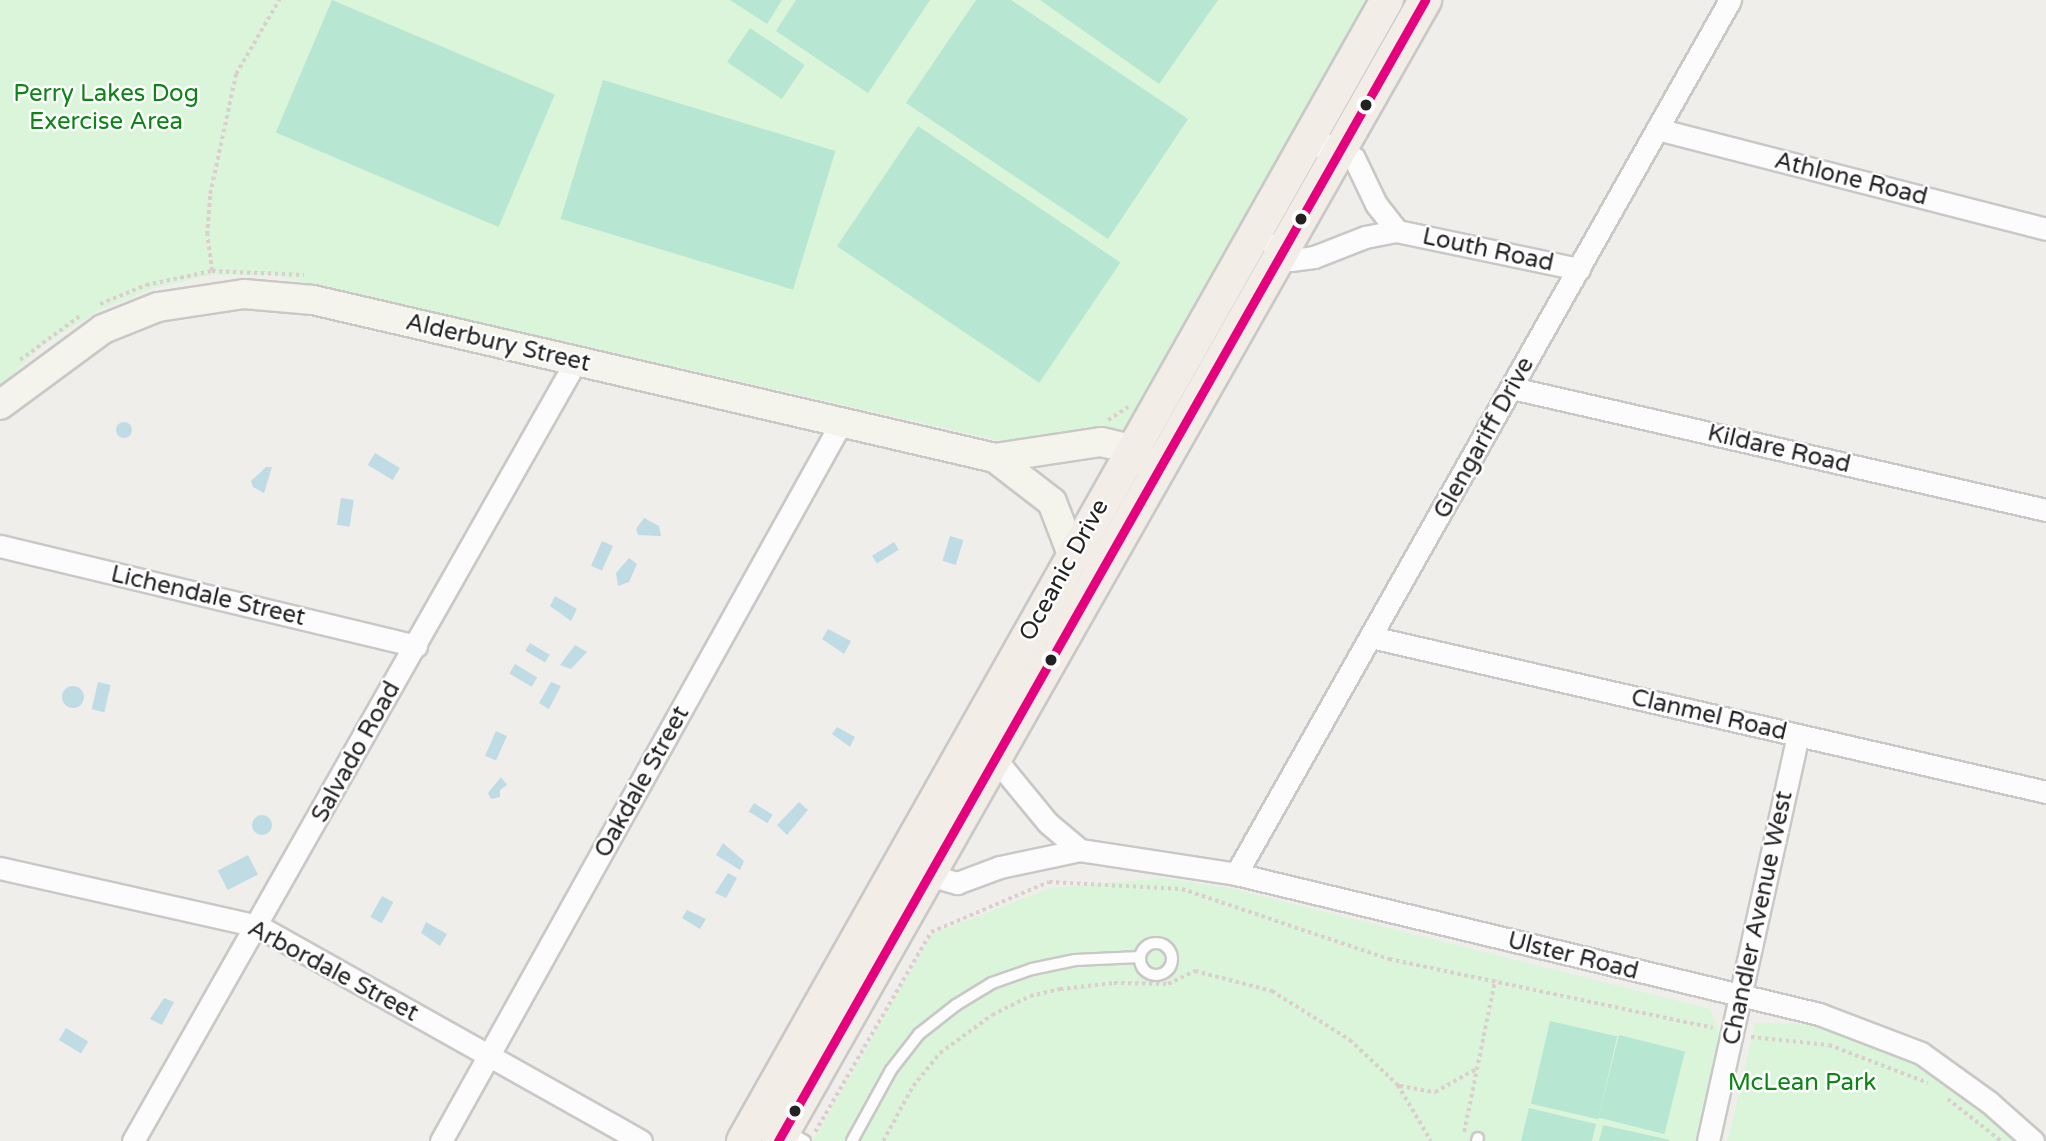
<!DOCTYPE html>
<style>
body{margin:0}
#map{position:relative;width:2046px;height:1141px;overflow:hidden;background:#f0eeeb;font-family:"Varela Round",sans-serif}
div>[style]{position:absolute}
[style*='--x']{left:calc(var(--x)*1px);top:calc(var(--y)*1px);width:calc(var(--w)*1px);rotate:calc(var(--a)*1deg)}
.park>*{inset:0;background:#daf5da}
.pitch>*{inset:0;background:#b7e6d2;transform-origin:0 0}
.water>*{inset:0;background:#bfdbe3;transform-origin:0 0}
.round{border-radius:50%}
.path>*{height:3.5px;margin-top:-1.75px;transform-origin:0;background:repeating-linear-gradient(90deg,#dccecd 0 3.5px,transparent 0 7px)}
.roads{filter:drop-shadow(2px 0 #c9c8c7) drop-shadow(-2px 0 #c9c8c7) drop-shadow(0 2px #c9c8c7) drop-shadow(0 -2px #c9c8c7)}
.lane>*{height:10px;margin:-5px;padding:0 5px;transform-origin:5px;border-radius:5px;background:#fdfcfc}
.lane>.ring{margin:-5px;padding:0;box-sizing:content-box;background:none;border:10px solid #fdfcfc;border-radius:50%}
.street>*{height:21px;margin:-10.5px;padding:0 10.5px;transform-origin:10.5px;border-radius:10.5px;background:#fdfcfc}
.secondary>*{height:28px;margin:-14px;padding:0 14px;transform-origin:14px;border-radius:14px;background:#f4f4ed}
.primary>*{height:32px;margin:-16px;padding:0 16px;transform-origin:16px;border-radius:16px;background:#f3ede7}
.bus-1>*{height:9px;margin:-4.5px;padding:0 4.5px;transform-origin:4.5px;border-radius:4.5px;background:#e5007d}
.dots>*{width:19px;height:19px;translate:-50% -50%;box-sizing:border-box;border:4px solid #fff;border-radius:50%}
span{translate:-50% -50%;white-space:nowrap;text-align:center;line-height:1.15;-webkit-text-stroke:5px #fff;paint-order:stroke}
.park-label{font-size:24px;color:#0c8416}
.street-label{font-size:24px;color:#222}
</style>
<div id="map">
<div class="park">
<i style="clip-path:polygon(0 0,1376px 0,1124px 438px,1023px 446px,274px 275px,212px 275px,154px 288px,98px 311px,43px 345px,0 387px)"></i>
<i style="clip-path:polygon(1163px 878px,1229px 888px,1710px 1009px,1721px 1034px,1697px 1141px,813px 1141px,932px 934px,1050px 888px)"></i>
<i style="clip-path:polygon(1755px 1023px,1816px 1024px,1911px 1060px,1981px 1107px,2021px 1141px,1728px 1141px)"></i>
</div>
<div class="pitch">
<i style="left:332px;top:0;width:242px;height:144px;rotate:23deg"></i>
<i style="clip-path:polygon(730px 0,782px 0,767px 24px)"></i>
<i style="clip-path:polygon(796px 0,930px 0,868px 93px,776px 31px)"></i>
<i style="clip-path:polygon(976px 0,1011px 0,1188px 119px,1108px 239px,906px 103px)"></i>
<i style="clip-path:polygon(1040px 0,1218px 0,1159px 84px)"></i>
<i style="left:750px;top:28px;width:66px;height:41px;rotate:34deg"></i>
<i style="left:603px;top:80px;width:243px;height:145px;rotate:17deg"></i>
<i style="left:918px;top:126px;width:244px;height:145px;rotate:34deg"></i>
<i style="left:1550px;top:1021px;width:69px;height:85px;rotate:13deg"></i>
<i style="left:1619px;top:1035px;width:68px;height:85px;rotate:14deg"></i>
<i style="clip-path:polygon(1529px 1108px,1596px 1124px,1592px 1141px,1521px 1141px)"></i>
<i style="clip-path:polygon(1603px 1125px,1670px 1140px,1669px 1141px,1599px 1141px)"></i>
</div>
<div class="water">
<i class="round" style="left:116px;top:422px;width:16px;height:16px"></i>
<i style="left:375px;top:453px;width:29px;height:14px;rotate:31deg"></i>
<i style="clip-path:polygon(266px 467px,272px 467px,264px 493px,253px 487px,251px 481px)"></i>
<i style="left:341px;top:498px;width:13px;height:27px;rotate:9deg"></i>
<i style="clip-path:polygon(644px 518px,659px 526px,661px 536px,638px 535px,636px 529px)"></i>
<i style="left:950px;top:536px;width:14px;height:26px;rotate:17deg"></i>
<i style="left:602px;top:541px;width:12px;height:27px;rotate:24deg"></i>
<i style="left:894px;top:542px;width:9px;height:26px;rotate:58deg"></i>
<i style="clip-path:polygon(629px 558px,637px 564px,629px 582px,618px 586px,616px 573px)"></i>
<i style="clip-path:polygon(555px 596px,577px 609px,571px 621px,550px 606px)"></i>
<i style="clip-path:polygon(828px 629px,851px 641px,844px 654px,822px 639px)"></i>
<i style="left:530px;top:643px;width:23px;height:9px;rotate:31deg"></i>
<i style="clip-path:polygon(575px 645px,587px 652px,571px 669px,560px 665px)"></i>
<i style="left:515px;top:664px;width:26px;height:11px;rotate:31deg"></i>
<i style="left:98px;top:682px;width:13px;height:28px;rotate:13deg"></i>
<i style="clip-path:polygon(551px 682px,561px 686px,549px 709px,539px 703px)"></i>
<i class="round" style="left:62px;top:686px;width:22px;height:22px"></i>
<i style="clip-path:polygon(837px 727px,855px 737px,850px 747px,832px 734px)"></i>
<i style="left:496px;top:731px;width:12px;height:27px;rotate:24deg"></i>
<i style="clip-path:polygon(501px 777px,507px 785px,500px 790px,500px 797px,491px 799px,488px 793px)"></i>
<i style="clip-path:polygon(799px 802px,808px 810px,787px 835px,777px 825px)"></i>
<i style="left:754px;top:803px;width:22px;height:10px;rotate:32deg"></i>
<i class="round" style="left:252px;top:815px;width:20px;height:20px"></i>
<i style="clip-path:polygon(723px 843px,744px 861px,740px 870px,716px 855px)"></i>
<i style="left:248px;top:855px;width:22px;height:34px;rotate:63deg"></i>
<i style="clip-path:polygon(728px 873px,737px 878px,726px 898px,715px 893px)"></i>
<i style="left:382px;top:896px;width:13px;height:24px;rotate:29deg"></i>
<i style="clip-path:polygon(687px 910px,706px 919px,700px 929px,682px 918px)"></i>
<i style="clip-path:polygon(426px 922px,447px 934px,440px 946px,421px 933px)"></i>
<i style="clip-path:polygon(164px 998px,174px 1002px,162px 1025px,150px 1019px)"></i>
<i style="left:66px;top:1028px;width:26px;height:14px;rotate:31deg"></i>
</div>
<div class="path">
<i style="--x:212;--y:271;--w:36;--a:-98"></i>
<i style="--x:207;--y:235;--w:41;--a:-85.8"></i>
<i style="--x:210;--y:194;--w:123;--a:-77.8"></i>
<i style="--x:236;--y:74;--w:86;--a:-59.8"></i>
<i style="--x:100;--y:304;--w:50;--a:-22.4"></i>
<i style="--x:146;--y:285;--w:67;--a:-12"></i>
<i style="--x:212;--y:271;--w:92;--a:2.5"></i>
<i style="--x:20;--y:360;--w:76;--a:-36.4"></i>
<i style="--x:1108;--y:420;--w:24;--a:-33"></i>
<i style="--x:1751;--y:1037;--w:78;--a:5.9"></i>
<i style="--x:1829;--y:1045;--w:106;--a:21"></i>
<i style="--x:1400;--y:1086;--w:36;--a:10"></i>
<i style="--x:1435;--y:1092;--w:47;--a:-29.3"></i>
<i style="--x:1948;--y:1099;--w:68;--a:38.4"></i>
<i style="--x:815;--y:1132;--w:231;--a:-59.9"></i>
<i style="--x:931;--y:932;--w:128;--a:-23"></i>
<i style="--x:1049;--y:882;--w:133;--a:3"></i>
<i style="--x:1182;--y:889;--w:219;--a:18.7"></i>
<i style="--x:1389;--y:959;--w:331;--a:12"></i>
<i style="--x:1464;--y:1132;--w:155;--a:-78.5"></i>
<i style="--x:883;--y:1141;--w:63;--a:-61.4"></i>
<i style="--x:913;--y:1086;--w:43;--a:-50.7"></i>
<i style="--x:940;--y:1053;--w:64;--a:-36.2"></i>
<i style="--x:992;--y:1015;--w:42;--a:-26.6"></i>
<i style="--x:1030;--y:996;--w:31;--a:-13"></i>
<i style="--x:1060;--y:989;--w:54;--a:-6.3"></i>
<i style="--x:1114;--y:983;--w:54;--a:1.1"></i>
<i style="--x:1168;--y:984;--w:30;--a:-26"></i>
<i style="--x:1195;--y:971;--w:80;--a:14.6"></i>
<i style="--x:1272;--y:991;--w:92;--a:32.1"></i>
<i style="--x:1350;--y:1040;--w:66;--a:43.2"></i>
<i style="--x:1398;--y:1085;--w:65;--a:59.5"></i>
</div>
<div class="roads">
<div class="lane">
<i class="ring" style="left:1140px;top:943px;width:22px;height:22px"></i>
<i style="--x:786;--y:1130;--w:22;--a:30"></i>
<i style="--x:852;--y:1141;--w:81;--a:-61.2"></i>
<i style="--x:891;--y:1070;--w:46;--a:-52.1"></i>
<i style="--x:919;--y:1034;--w:47;--a:-38.1"></i>
<i style="--x:956;--y:1005;--w:42;--a:-31.4"></i>
<i style="--x:992;--y:983;--w:42;--a:-19.3"></i>
<i style="--x:1032;--y:969;--w:44;--a:-11.8"></i>
<i style="--x:1075;--y:960;--w:65;--a:-2.6"></i>
<i style="--x:1477;--y:1141;--w:3;--a:-72"></i>
</div>
<div class="street">
<i style="--x:1657;--y:129;--w:402;--a:14.4"></i>
<i style="--x:1303;--y:147;--w:25;--a:-5"></i>
<i style="--x:1328;--y:145;--w:29;--a:27"></i>
<i style="--x:1354;--y:158;--w:51;--a:64.4"></i>
<i style="--x:1376;--y:204;--w:34;--a:52"></i>
<i style="--x:1273;--y:245;--w:23;--a:40"></i>
<i style="--x:1291;--y:260;--w:23;--a:-7"></i>
<i style="--x:1314;--y:257;--w:55;--a:-21.4"></i>
<i style="--x:1365;--y:237;--w:33;--a:-11"></i>
<i style="--x:1397;--y:231;--w:186;--a:11.8"></i>
<i style="--x:1512;--y:388;--w:548;--a:12.87"></i>
<i style="--x:0;--y:546;--w:428;--a:13.5"></i>
<i style="--x:1371;--y:637;--w:693;--a:12.93"></i>
<i style="--x:983;--y:754;--w:16;--a:27"></i>
<i style="--x:997;--y:761;--w:80;--a:50.6"></i>
<i style="--x:1048;--y:823;--w:42;--a:40.2"></i>
<i style="--x:0;--y:868;--w:264;--a:12.7"></i>
<i style="--x:258;--y:926;--w:439;--a:29.3"></i>
<i style="--x:918;--y:872;--w:41;--a:15.8"></i>
<i style="--x:957;--y:883;--w:46;--a:-20.4"></i>
<i style="--x:1000;--y:867;--w:82;--a:-12"></i>
<i style="--x:1080;--y:850;--w:158;--a:8.7"></i>
<i style="--x:1236;--y:874;--w:600;--a:13.5"></i>
<i style="--x:1819;--y:1014;--w:109;--a:20.9"></i>
<i style="--x:1921;--y:1053;--w:84;--a:35.8"></i>
<i style="--x:1989;--y:1102;--w:59;--a:41.6"></i>
<i style="--x:1236;--y:874;--w:1004;--a:-60.52"></i>
<i style="--x:133;--y:1141;--w:897;--a:-60.41"></i>
<i style="--x:441;--y:1141;--w:822;--a:-60.88"></i>
<i style="--x:1708;--y:1141;--w:415;--a:-77.5"></i>
</div>
<div class="secondary">
<i style="--x:0;--y:405;--w:128;--a:-36.4"></i>
<i style="--x:103;--y:329;--w:59;--a:-21.8"></i>
<i style="--x:158;--y:307;--w:87;--a:-8.6"></i>
<i style="--x:244;--y:294;--w:69;--a:5"></i>
<i style="--x:313;--y:300;--w:700;--a:13.04"></i>
<i style="--x:995;--y:458;--w:72;--a:37.7"></i>
<i style="--x:1052;--y:502;--w:47;--a:68.9"></i>
<i style="--x:1069;--y:546;--w:30;--a:23"></i>
<i style="--x:995;--y:458;--w:107;--a:-8.6"></i>
<i style="--x:1101;--y:442;--w:22;--a:13"></i>
<i style="--x:1122;--y:447;--w:32;--a:34"></i>
</div>
<div class="primary">
<i style="--x:743;--y:1141;--w:1310;--a:-60.56"></i>
<i style="--x:778;--y:1141;--w:1312;--a:-60.44"></i>
</div>
</div>
<div class="bus-1">
<i style="--x:778;--y:1141;--w:1312;--a:-60.44"></i>
</div>
<div class="dots">
<i style="left:1366px;top:105px;background:#222"></i>
<i style="left:1301px;top:219px;background:#222"></i>
<i style="left:1051px;top:660px;background:#222"></i>
<i style="left:795px;top:1111px;background:#222"></i>
</div>
<div class="park-label">
<span style="left:106px;top:108px">Perry Lakes Dog<br>Exercise Area</span>
<span style="left:1802px;top:1083px">McLean Park</span>
</div>
<div class="street-label">
<span style="left:1851px;top:179px;rotate:14deg">Athlone Road</span>
<span style="left:1488px;top:250px;rotate:12deg">Louth Road</span>
<span style="left:498px;top:343px;rotate:13deg">Alderbury Street</span>
<span style="left:1484px;top:438px;rotate:-61deg">Glengariff Drive</span>
<span style="left:1779px;top:449px;rotate:13deg">Kildare Road</span>
<span style="left:1064px;top:570px;rotate:-61deg">Oceanic Drive</span>
<span style="left:208px;top:596px;rotate:13deg">Lichendale Street</span>
<span style="left:1709px;top:715px;rotate:13deg">Clanmel Road</span>
<span style="left:356px;top:752px;rotate:-61deg">Salvado Road</span>
<span style="left:642px;top:782px;rotate:-61deg">Oakdale Street</span>
<span style="left:1758px;top:918px;rotate:-78deg">Chandler Avenue West</span>
<span style="left:1573px;top:956px;rotate:14deg">Ulster Road</span>
<span style="left:333px;top:971px;rotate:28deg">Arbordale Street</span>
</div>
</div>
